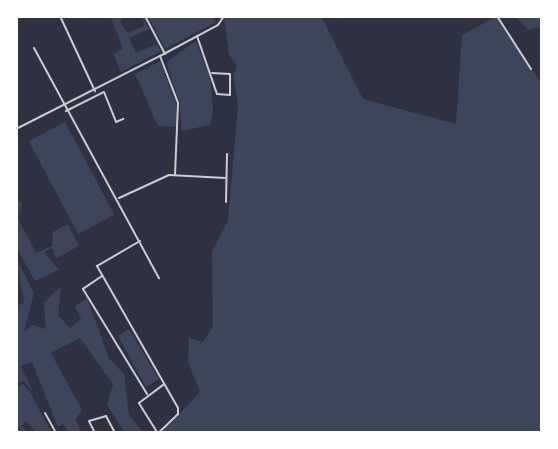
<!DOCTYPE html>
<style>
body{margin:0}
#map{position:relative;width:558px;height:449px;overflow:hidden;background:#2d3142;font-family:"Nunito Sans",sans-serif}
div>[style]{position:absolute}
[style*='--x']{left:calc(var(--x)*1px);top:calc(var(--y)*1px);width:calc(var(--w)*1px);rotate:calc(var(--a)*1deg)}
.green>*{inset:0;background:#3c4559;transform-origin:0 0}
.minor>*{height:2px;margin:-1px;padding:0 1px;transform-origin:1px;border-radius:1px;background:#caccd0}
.tertiary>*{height:2px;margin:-1px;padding:0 1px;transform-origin:1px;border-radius:1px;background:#caccd0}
.secondary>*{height:2.5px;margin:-1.25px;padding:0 1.25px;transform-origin:1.25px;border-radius:1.25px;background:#fff}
span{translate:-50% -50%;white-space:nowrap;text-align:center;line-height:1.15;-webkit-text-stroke:5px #fff;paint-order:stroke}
.frame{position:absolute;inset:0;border:18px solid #fff;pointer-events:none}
</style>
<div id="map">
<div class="green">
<i style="clip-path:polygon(110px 16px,126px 16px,120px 21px,127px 33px,144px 26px,142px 16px,149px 29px,129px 38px,136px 53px,156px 44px,161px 51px,121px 72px,113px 54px,123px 48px)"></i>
<i style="clip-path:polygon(148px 16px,211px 16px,216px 22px,165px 49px)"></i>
<i style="clip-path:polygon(224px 16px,321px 16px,363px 99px,456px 124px,462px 35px,497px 16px,542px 85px,542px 433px,161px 433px,200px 392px,188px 362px,189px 338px,203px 342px,213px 326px,212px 252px,228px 220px,238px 105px,233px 75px,237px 65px,229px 55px)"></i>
<i style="clip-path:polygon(515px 16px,542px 16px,542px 32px,538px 27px,529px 30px)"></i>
<i style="clip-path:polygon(196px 41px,211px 80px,213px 113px,210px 125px,182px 131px,179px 101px,166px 62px)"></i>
<i style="clip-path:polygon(160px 61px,176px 104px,176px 127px,158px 126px,135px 74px)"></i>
<i style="left:65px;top:122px;width:105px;height:41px;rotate:62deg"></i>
<i style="clip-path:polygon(16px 194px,22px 204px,18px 218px,36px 253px,52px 246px,53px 232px,68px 224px,79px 246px,56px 258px,52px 248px,44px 252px,59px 270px,35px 281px,16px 247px)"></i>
<i style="clip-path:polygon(16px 258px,34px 293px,24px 332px,32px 325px,46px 329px,44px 303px,61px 286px,58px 315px,70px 328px,81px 319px,75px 306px,87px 298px,109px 358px,124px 374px,129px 415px,143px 433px,125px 433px,107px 405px,113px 384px,80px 338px,51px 353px,82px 410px,76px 419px,81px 433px,69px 433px,63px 424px,58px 427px,32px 362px,21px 366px,34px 394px,24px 381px,16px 384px,16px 306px,24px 303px)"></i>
<i style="clip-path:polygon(129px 329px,159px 379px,146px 387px,118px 336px)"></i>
<i style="clip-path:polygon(23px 384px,30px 392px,52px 433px,37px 433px,26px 421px,22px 425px,27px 433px,22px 433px,16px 421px,16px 387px)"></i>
</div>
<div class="minor">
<i style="--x:60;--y:16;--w:83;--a:65"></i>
<i style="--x:145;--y:16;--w:43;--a:62.2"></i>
<i style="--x:497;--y:16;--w:63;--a:57.3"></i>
<i style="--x:197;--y:36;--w:61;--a:71"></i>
<i style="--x:217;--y:94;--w:13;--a:4"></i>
<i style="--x:230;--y:95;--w:21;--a:-90"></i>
<i style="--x:230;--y:74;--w:18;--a:-177"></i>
<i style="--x:34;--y:48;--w:262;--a:61.5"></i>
<i style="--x:160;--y:56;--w:50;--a:69"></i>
<i style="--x:178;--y:103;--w:72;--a:92.4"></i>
<i style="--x:66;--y:111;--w:42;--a:-26.6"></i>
<i style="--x:104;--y:92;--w:32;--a:68"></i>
<i style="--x:116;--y:122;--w:8;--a:-23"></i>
<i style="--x:119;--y:198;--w:55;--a:-24.7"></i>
<i style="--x:169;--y:175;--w:57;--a:3"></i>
<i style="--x:226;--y:202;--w:48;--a:-88.8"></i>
<i style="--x:140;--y:241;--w:50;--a:149.8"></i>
<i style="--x:97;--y:266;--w:163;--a:60.3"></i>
<i style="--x:178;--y:408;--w:6;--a:90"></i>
<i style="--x:178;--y:414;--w:28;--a:136"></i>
<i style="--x:102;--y:276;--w:23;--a:146"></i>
<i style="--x:83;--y:289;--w:123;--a:58.6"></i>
<i style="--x:45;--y:413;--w:23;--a:61"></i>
<i style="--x:157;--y:432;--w:34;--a:-122"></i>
<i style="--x:139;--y:403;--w:31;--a:-37"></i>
<i style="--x:95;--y:433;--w:13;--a:-117"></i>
<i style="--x:89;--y:421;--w:18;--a:-16"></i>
<i style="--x:106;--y:416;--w:19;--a:62"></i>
</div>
<div class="tertiary">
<i style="--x:16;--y:129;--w:161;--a:-26.9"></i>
<i style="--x:160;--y:56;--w:66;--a:-28.1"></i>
<i style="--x:218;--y:25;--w:11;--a:-56"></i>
</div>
<div class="secondary">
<i style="--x:16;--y:429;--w:4;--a:63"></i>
</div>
<div class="frame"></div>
</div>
